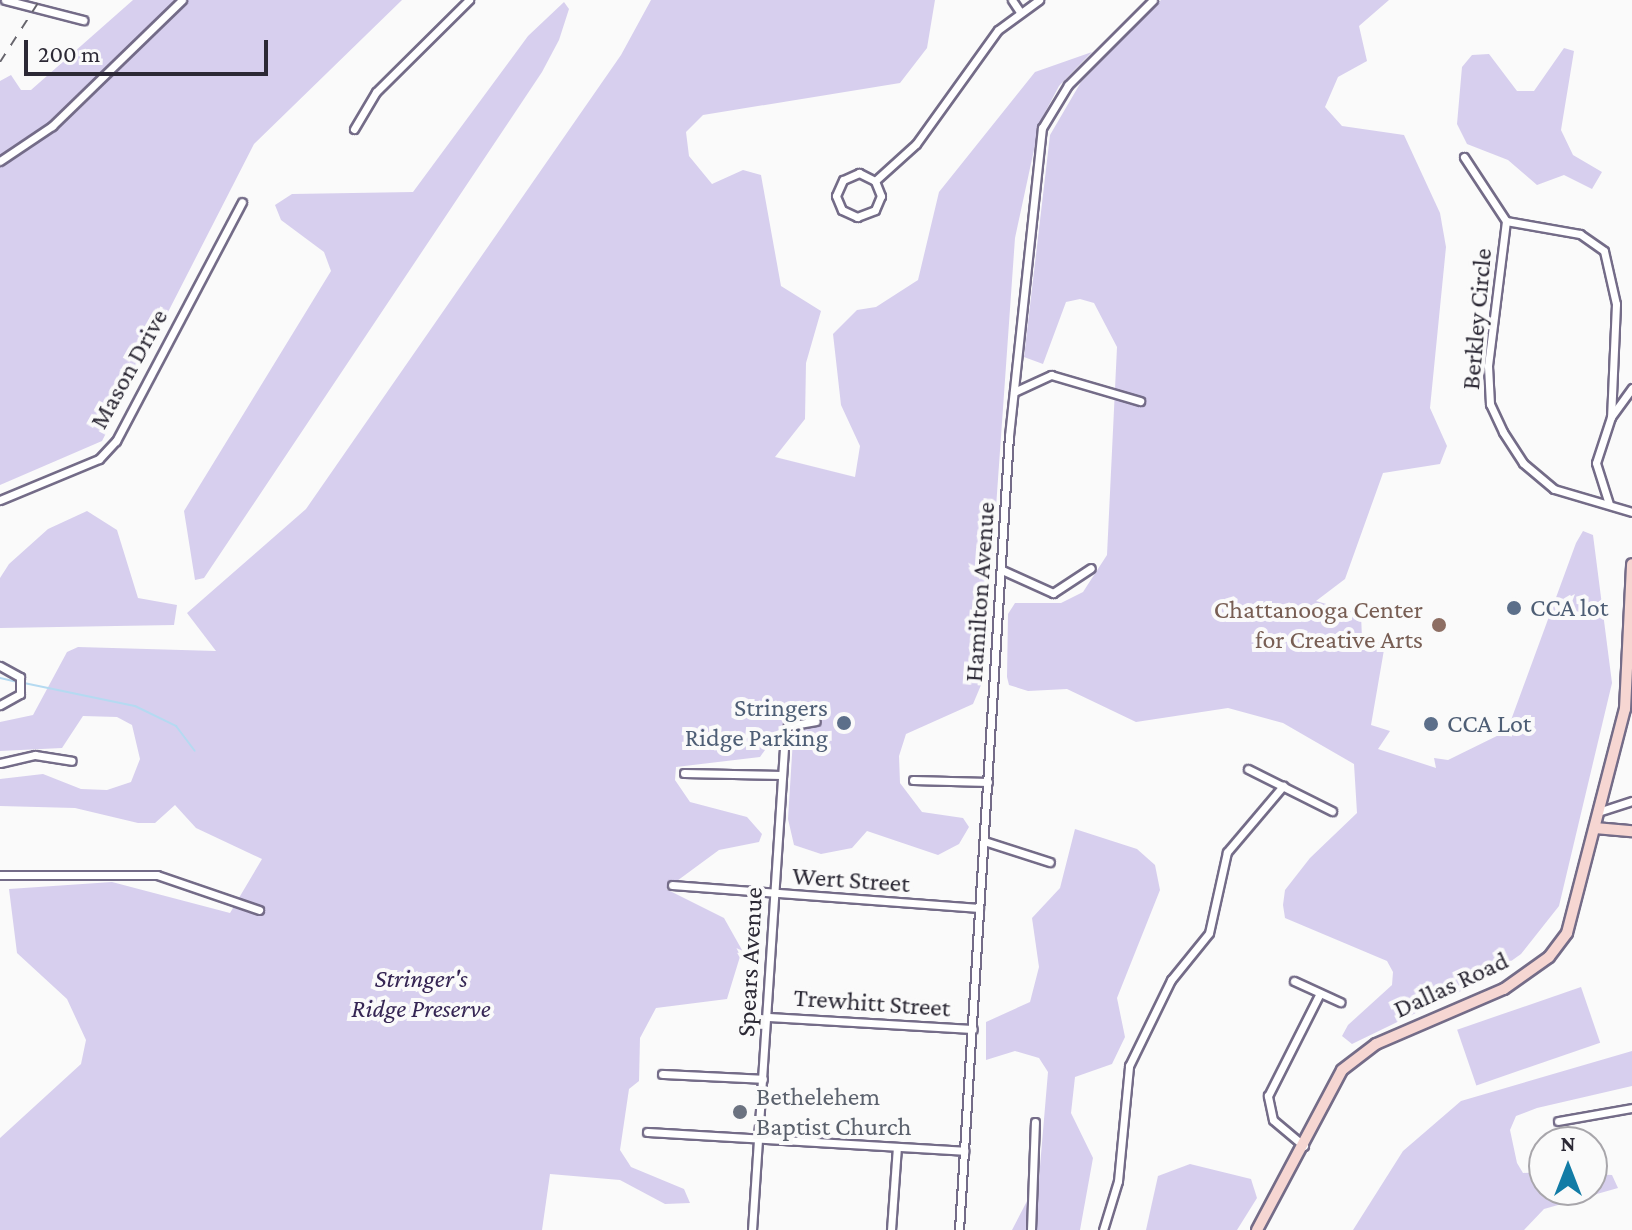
<!DOCTYPE html>
<style>
body{margin:0}
#map{position:relative;width:1632px;height:1230px;overflow:hidden;background:#fafafa;font-family:"Crimson Pro",serif}
div>[style]{position:absolute}
[style*='--x']{left:calc(var(--x)*1px);top:calc(var(--y)*1px);width:calc(var(--w)*1px);rotate:calc(var(--a)*1deg)}
.green>*{inset:0;background:#d7cfee;transform-origin:0 0}
.stream>*{height:2px;margin:-1px;padding:0 1px;transform-origin:1px;border-radius:1px;background:#b5daf1}
.roads{filter:drop-shadow(2px 0 #746c88) drop-shadow(-2px 0 #746c88) drop-shadow(0 2px #746c88) drop-shadow(0 -2px #746c88)}
.street>*{height:7px;margin:-3.5px;padding:0 3.5px;transform-origin:3.5px;border-radius:3.5px;background:#fff}
.secondary>*{height:10px;margin:-5px;padding:0 5px;transform-origin:5px;border-radius:5px;background:#f6d6d2}
.rail>*{height:2px;margin-top:-1px;transform-origin:0;background:repeating-linear-gradient(90deg,#66646c 0 10px,transparent 0 20px)}
.dots>*{width:22px;height:22px;translate:-50% -50%;box-sizing:border-box;border:4px solid #fafafa;border-radius:50%}
span{translate:-50% -50%;white-space:nowrap;text-align:center;line-height:1.15;-webkit-text-stroke:8px #fafafa;paint-order:stroke}
.street-label{font-size:26px;color:#2c2935}
.service-label{font-size:26px;color:#4e5e75}
.left{translate:0 -50%;text-align:left}
.right{translate:-100% -50%;text-align:right}
.education-label{font-size:26px;color:#785e54}
.park-label{font-size:26px;color:#352553;font-style:italic}
.worship-label{font-size:26px;color:#5b616d}
.north{position:absolute;left:1528px;top:1126px;width:80px;height:80px;box-sizing:border-box;background:#fafafa;border:2px solid #a8a6ab;border-radius:50%;rotate:0deg;font-size:22px;font-weight:700;line-height:32px;text-align:center;color:#2c2935}
.north::after{content:'';display:block;margin:auto;width:28px;height:36px;background:#127ca6;clip-path:polygon(50% 0,100% 100%,50% 72%,0 100%)}
.scale{position:absolute;left:24px;top:40px;width:244px;height:36px;box-sizing:border-box;border:4px solid #2c2935;border-top:0;padding-left:10px;font-size:24px;line-height:28px;white-space:nowrap;color:#2c2935;-webkit-text-stroke:6px #fafafa;paint-order:stroke}
</style>
<div id="map">
<div class="green">
<i style="clip-path:polygon(133px 0,402px 0,254px 144px,102px 441px,0 485px,0 81px,11px 75px,21px 90px,31px 90px)"></i>
<i style="clip-path:polygon(651px 0,935px 0,927px 48px,900px 83px,703px 115px,686px 132px,689px 156px,712px 184px,743px 170px,761px 175px,781px 286px,821px 311px,806px 363px,805px 419px,775px 457px,855px 477px,860px 446px,841px 405px,833px 334px,857px 310px,876px 307px,918px 280px,939px 192px,1035px 72px,1092px 52px,1059px 86px,1040px 122px,1015px 238px,984px 678px,973px 704px,906px 734px,899px 756px,900px 783px,922px 812px,963px 818px,969px 827px,959px 844px,938px 855px,867px 831px,852px 848px,821px 854px,794px 845px,788px 819px,795px 707px,760px 757px,676px 767px,675px 780px,690px 802px,747px 817px,762px 834px,759px 842px,719px 850px,666px 889px,724px 918px,742px 950px,727px 999px,656px 1008px,640px 1038px,639px 1081px,629px 1089px,620px 1150px,631px 1167px,684px 1189px,690px 1203px,665px 1204px,620px 1180px,550px 1174px,542px 1230px,0 1230px,0 1138px,81px 1064px,86px 1040px,67px 999px,17px 953px,9px 889px,112px 882px,230px 913px,262px 859px,196px 828px,175px 805px,155px 823px,138px 823px,75px 808px,0 806px,0 779px,43px 774px,81px 789px,107px 790px,131px 782px,140px 759px,132px 725px,117px 717px,83px 716px,62px 748px,0 751px,0 722px,33px 715px,67px 652px,78px 647px,216px 651px,187px 613px,306px 509px,621px 55px)"></i>
<i style="clip-path:polygon(1161px 0,1389px 0,1359px 26px,1367px 61px,1338px 77px,1325px 107px,1342px 126px,1404px 135px,1440px 213px,1446px 247px,1430px 408px,1447px 446px,1440px 464px,1383px 473px,1345px 579px,1316px 601px,1361px 614px,1362px 639px,1385px 644px,1371px 725px,1390px 731px,1378px 749px,1436px 768px,1434px 758px,1448px 760px,1507px 731px,1576px 543px,1583px 531px,1593px 535px,1612px 683px,1559px 906px,1521px 954px,1486px 979px,1352px 1044px,1342px 1036px,1348px 1025px,1392px 985px,1393px 972px,1387px 961px,1285px 918px,1283px 905px,1285px 890px,1310px 858px,1357px 813px,1354px 764px,1283px 723px,1228px 708px,1136px 722px,1067px 689px,1028px 691px,1009px 685px,1007px 677px,1008px 614px,1015px 603px,1061px 603px,1083px 592px,1107px 555px,1117px 347px,1094px 303px,1080px 299px,1066px 302px,1043px 364px,1024px 357px,1050px 135px,1081px 82px)"></i>
<i style="clip-path:polygon(564px 2px,569px 9px,559px 40px,542px 72px,204px 578px,195px 580px,184px 511px,331px 271px,324px 252px,281px 220px,275px 205px,292px 194px,413px 192px,528px 36px)"></i>
<i style="clip-path:polygon(1564px 48px,1574px 51px,1561px 130px,1573px 155px,1602px 172px,1592px 189px,1564px 175px,1537px 185px,1508px 160px,1467px 144px,1457px 124px,1462px 67px,1472px 55px,1489px 54px,1517px 91px,1534px 91px)"></i>
<i style="clip-path:polygon(87px 511px,117px 530px,138px 598px,177px 605px,174px 625px,0 628px,0 578px,9px 564px,48px 529px)"></i>
<i style="clip-path:polygon(1075px 829px,1137px 849px,1155px 865px,1160px 890px,1117px 998px,1125px 1037px,1112px 1064px,1075px 1077px,1071px 1113px,1093px 1158px,1080px 1230px,1012px 1230px,1039px 1178px,1048px 1072px,1039px 1058px,1015px 1051px,986px 1060px,986px 1022px,1030px 1002px,1039px 967px,1032px 918px,1060px 888px)"></i>
<i style="left:1581px;top:987px;width:59px;height:131px;rotate:71deg"></i>
<i style="clip-path:polygon(1632px 1051px,1632px 1086px,1537px 1108px,1516px 1116px,1510px 1130px,1517px 1163px,1523px 1173px,1544px 1172px,1544px 1190px,1592px 1190px,1592px 1174px,1612px 1175px,1618px 1188px,1544px 1209px,1524px 1230px,1353px 1230px,1403px 1151px,1461px 1101px)"></i>
<i style="clip-path:polygon(1190px 1164px,1251px 1179px,1257px 1198px,1237px 1230px,1146px 1230px,1158px 1176px)"></i>
</div>
<div class="stream">
<i style="--x:0;--y:678;--w:18;--a:13"></i>
<i style="--x:24;--y:683;--w:113;--a:11.7"></i>
<i style="--x:135;--y:706;--w:46;--a:26"></i>
<i style="--x:176;--y:726;--w:31;--a:53"></i>
</div>
<div class="roads">
<div class="street">
<i style="--x:5;--y:0;--w:81;--a:14.4"></i>
<i style="--x:1012;--y:0;--w:14;--a:56"></i>
<i style="--x:354;--y:129;--w:43;--a:-59.3"></i>
<i style="--x:376;--y:92;--w:131;--a:-44.7"></i>
<i style="--x:1464;--y:157;--w:77;--a:56.7"></i>
<i style="--x:1506;--y:221;--w:146;--a:97.1"></i>
<i style="--x:1488;--y:366;--w:38;--a:87"></i>
<i style="--x:1490;--y:404;--w:31;--a:65"></i>
<i style="--x:1503;--y:432;--w:37;--a:57"></i>
<i style="--x:1523;--y:463;--w:40;--a:40"></i>
<i style="--x:1554;--y:489;--w:81;--a:16.4"></i>
<i style="--x:0;--y:161;--w:63;--a:-33.9"></i>
<i style="--x:52;--y:126;--w:181;--a:-44.1"></i>
<i style="--x:875;--y:181;--w:18;--a:-153"></i>
<i style="--x:859;--y:173;--w:17;--a:156"></i>
<i style="--x:843;--y:180;--w:17;--a:114"></i>
<i style="--x:836;--y:196;--w:15;--a:67"></i>
<i style="--x:842;--y:210;--w:17;--a:25"></i>
<i style="--x:857;--y:217;--w:19;--a:-21"></i>
<i style="--x:875;--y:210;--w:15;--a:-67"></i>
<i style="--x:881;--y:196;--w:16;--a:-112"></i>
<i style="--x:875;--y:181;--w:55;--a:-42.1"></i>
<i style="--x:916;--y:144;--w:140;--a:-54.3"></i>
<i style="--x:998;--y:30;--w:51;--a:-36.2"></i>
<i style="--x:1506;--y:221;--w:75;--a:10"></i>
<i style="--x:1580;--y:234;--w:29;--a:35"></i>
<i style="--x:1604;--y:251;--w:54;--a:77.2"></i>
<i style="--x:1616;--y:304;--w:113;--a:92.5"></i>
<i style="--x:1611;--y:417;--w:48;--a:108.1"></i>
<i style="--x:1596;--y:463;--w:43;--a:72.4"></i>
<i style="--x:1014;--y:392;--w:41;--a:-24.7"></i>
<i style="--x:1051;--y:375;--w:93;--a:16.3"></i>
<i style="--x:1611;--y:417;--w:36;--a:-54"></i>
<i style="--x:0;--y:500;--w:107;--a:-22.5"></i>
<i style="--x:99;--y:459;--w:25;--a:-47"></i>
<i style="--x:116;--y:441;--w:270;--a:-62.2"></i>
<i style="--x:1002;--y:570;--w:56;--a:24.3"></i>
<i style="--x:1053;--y:593;--w:45;--a:-33.3"></i>
<i style="--x:0;--y:666;--w:23;--a:29"></i>
<i style="--x:20;--y:677;--w:17;--a:90"></i>
<i style="--x:20;--y:694;--w:23;--a:151"></i>
<i style="--x:0;--y:763;--w:36;--a:-13"></i>
<i style="--x:35;--y:755;--w:37;--a:9"></i>
<i style="--x:1248;--y:769;--w:94;--a:26.6"></i>
<i style="--x:684;--y:773;--w:98;--a:1.2"></i>
<i style="--x:913;--y:780;--w:75;--a:1.5"></i>
<i style="--x:1598;--y:812;--w:36;--a:-18"></i>
<i style="--x:984;--y:841;--w:69;--a:17.7"></i>
<i style="--x:0;--y:875;--w:157;--a:0"></i>
<i style="--x:157;--y:875;--w:108;--a:18.9"></i>
<i style="--x:672;--y:885;--w:308;--a:4.3"></i>
<i style="--x:1294;--y:981;--w:51;--a:24.5"></i>
<i style="--x:768;--y:1017;--w:205;--a:3.4"></i>
<i style="--x:662;--y:1074;--w:101;--a:2.8"></i>
<i style="--x:1558;--y:1121;--w:75;--a:-10"></i>
<i style="--x:647;--y:1132;--w:318;--a:3.4"></i>
<i style="--x:1304;--y:1146;--w:40;--a:-140"></i>
<i style="--x:1273;--y:1120;--w:25;--a:-102"></i>
<i style="--x:1268;--y:1096;--w:115;--a:-63.2"></i>
<i style="--x:752;--y:1230;--w:496;--a:-86.2"></i>
<i style="--x:785;--y:735;--w:9;--a:-72"></i>
<i style="--x:788;--y:726;--w:28;--a:-10"></i>
<i style="--x:891;--y:1230;--w:83;--a:-85.9"></i>
<i style="--x:959;--y:1230;--w:796;--a:-86.4"></i>
<i style="--x:1009;--y:436;--w:310;--a:-83.9"></i>
<i style="--x:1042;--y:128;--w:50;--a:-58.8"></i>
<i style="--x:1068;--y:85;--w:120;--a:-45"></i>
<i style="--x:1031;--y:1230;--w:108;--a:-87.9"></i>
<i style="--x:1103;--y:1230;--w:51;--a:-73"></i>
<i style="--x:1118;--y:1181;--w:116;--a:-84.5"></i>
<i style="--x:1129;--y:1066;--w:96;--a:-64"></i>
<i style="--x:1171;--y:980;--w:60;--a:-51"></i>
<i style="--x:1209;--y:933;--w:83;--a:-77.5"></i>
<i style="--x:1227;--y:852;--w:87;--a:-49.7"></i>
</div>
<div class="secondary">
<i style="--x:1595;--y:828;--w:37;--a:5"></i>
<i style="--x:1257;--y:1230;--w:181;--a:-62"></i>
<i style="--x:1342;--y:1070;--w:43;--a:-37.4"></i>
<i style="--x:1376;--y:1044;--w:139;--a:-23.3"></i>
<i style="--x:1504;--y:989;--w:55;--a:-35.4"></i>
<i style="--x:1549;--y:957;--w:30;--a:-53"></i>
<i style="--x:1567;--y:933;--w:231;--a:-75.5"></i>
<i style="--x:1625;--y:709;--w:145;--a:-87.2"></i>
</div>
</div>
<div class="rail">
<i style="--x:0;--y:62;--w:74;--a:-57.2"></i>
</div>
<div class="dots">
<i style="left:1514px;top:608px;background:#5c6f8a"></i>
<i style="left:1439px;top:625px;background:#8d6e63"></i>
<i style="left:844px;top:723px;background:#5c6f8a"></i>
<i style="left:1431px;top:724px;background:#5c6f8a"></i>
<i style="left:740px;top:1112px;background:#6b7280"></i>
</div>
<div class="street-label">
<span style="left:1477px;top:319px;rotate:-85deg">Berkley Circle</span>
<span style="left:129px;top:369px;rotate:-61deg">Mason Drive</span>
<span style="left:980px;top:592px;rotate:-86deg">Hamilton Avenue</span>
<span style="left:851px;top:880px;rotate:4deg">Wert Street</span>
<span style="left:750px;top:962px;rotate:-87deg">Spears Avenue</span>
<span style="left:1451px;top:985px;rotate:-25deg">Dallas Road</span>
<span style="left:872px;top:1003px;rotate:4deg">Trewhitt Street</span>
</div>
<div class="service-label">
<span class="left" style="left:1530px;top:608px">CCA lot</span>
<span class="right" style="left:828px;top:723px">Stringers<br>Ridge Parking</span>
<span class="left" style="left:1447px;top:724px">CCA Lot</span>
</div>
<div class="education-label">
<span class="right" style="left:1423px;top:625px">Chattanooga Center<br>for Creative Arts</span>
</div>
<div class="park-label">
<span style="left:421px;top:994px">Stringer's<br>Ridge Preserve</span>
</div>
<div class="worship-label">
<span class="left" style="left:756px;top:1112px">Bethelehem<br>Baptist Church</span>
</div>
<div class="north">N</div>
<div class="scale">200 m</div>
</div>
